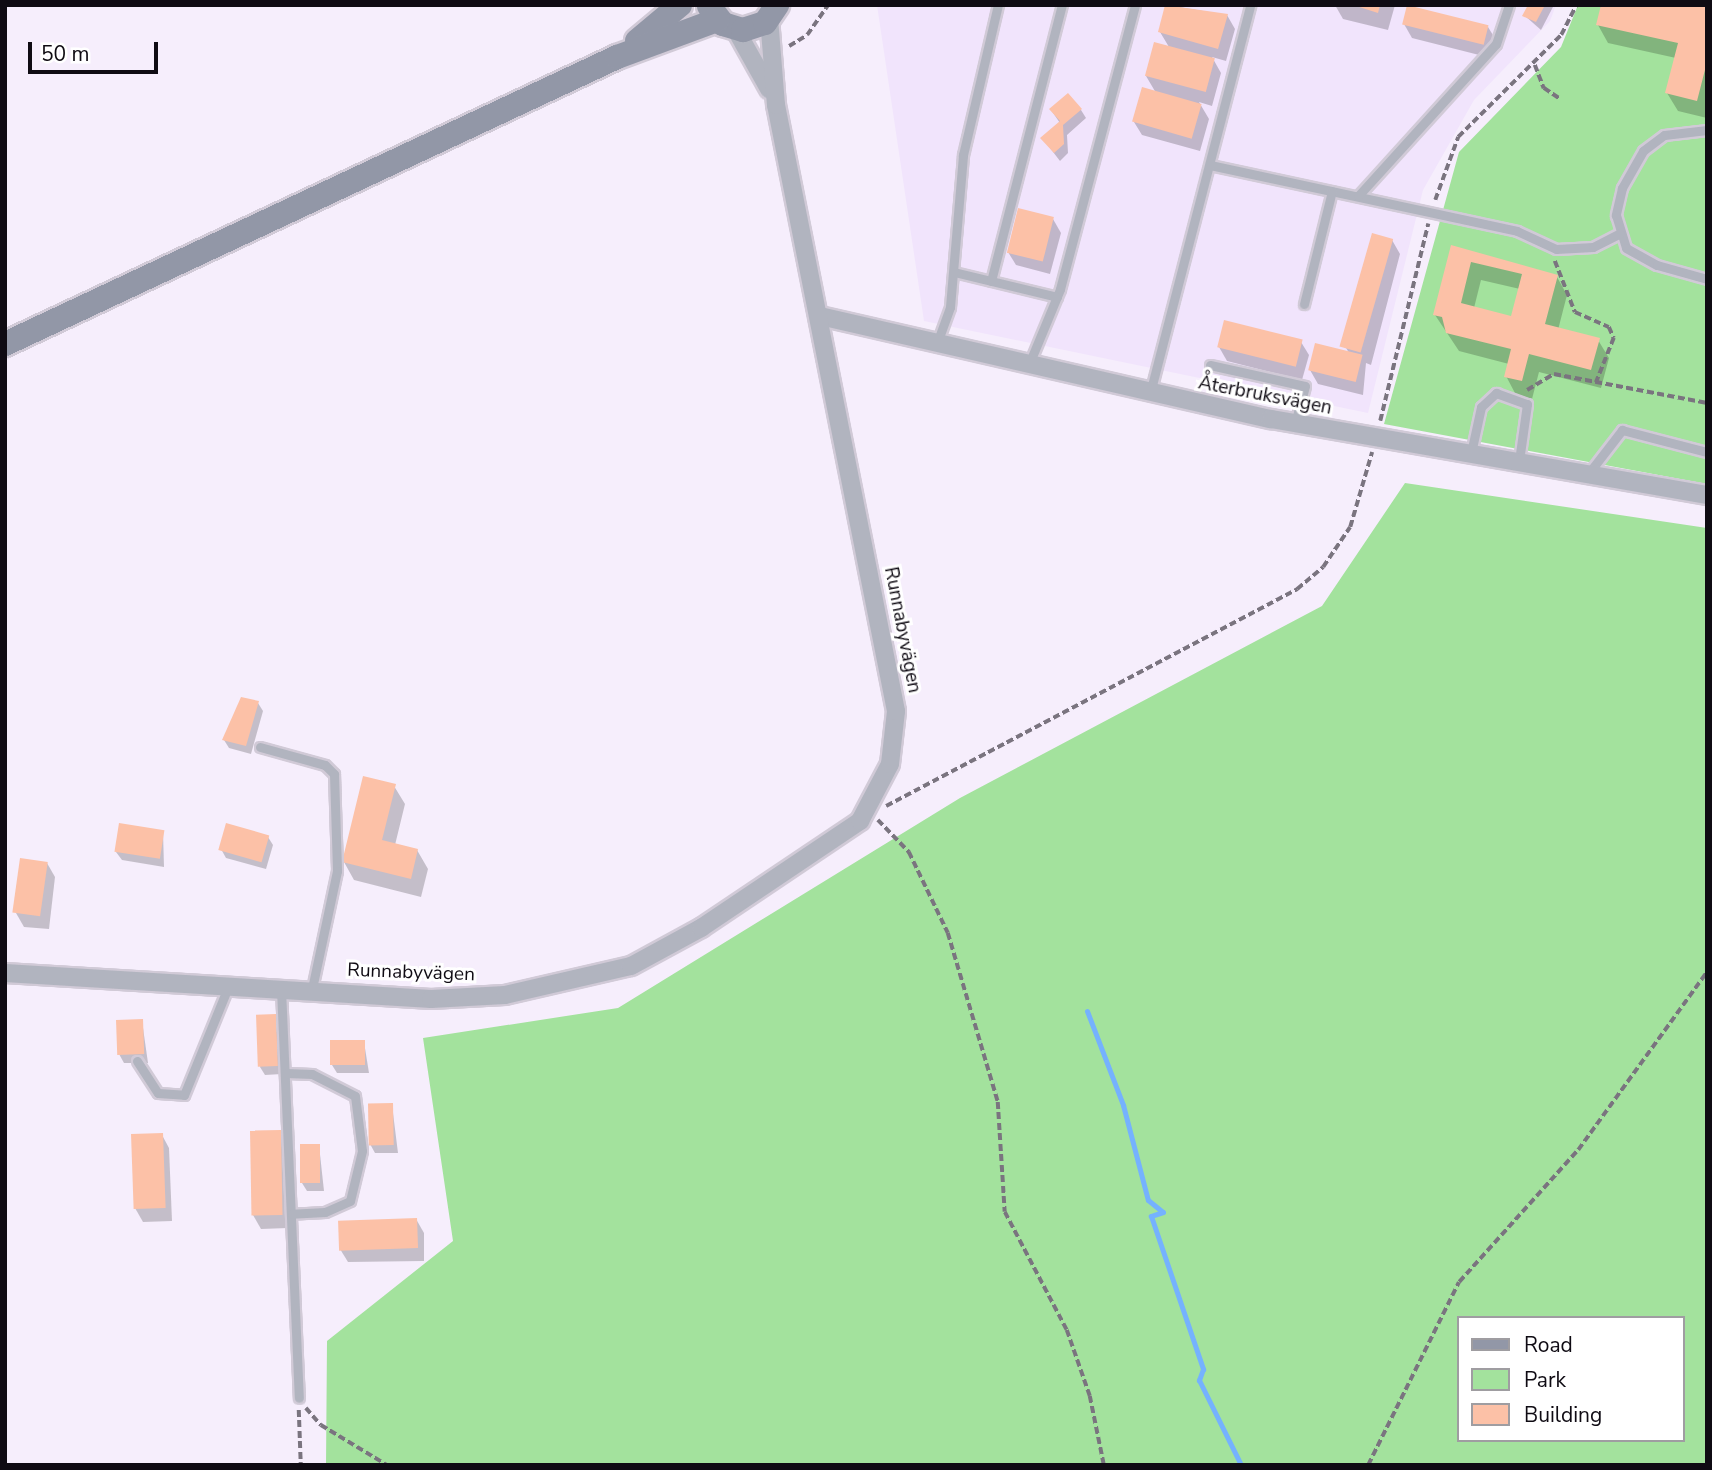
<!DOCTYPE html>
<meta charset="utf-8">
<style>
body{margin:0}
#map{position:relative;width:1712px;height:1470px;overflow:hidden;background:#f6eefc;font-family:"Nunito Sans",sans-serif}
div>[style]{position:absolute}
[style*='--x']{left:calc(var(--x)*1px);top:calc(var(--y)*1px);width:calc(var(--w)*1px);rotate:calc(var(--a)*1deg)}
.built>*{inset:0;background:#f1e4fc}
.green>*{inset:0;background:#a3e29d}
.shadow>*{inset:0;background:#0003}
.stream>*{height:5px;margin:-2.5px;padding:0 2.5px;transform-origin:2.5px;border-radius:2.5px;background:#75b2fe}
.building>*{inset:0;background:#fcc1a7;transform-origin:0 0}
.path>*{height:3.5px;margin-top:-1.75px;transform-origin:0;background:repeating-linear-gradient(90deg,#7a747f 0 7px,transparent 0 10.5px)}
.roads{filter:drop-shadow(2px 0 #d1cad7) drop-shadow(-2px 0 #d1cad7) drop-shadow(0 2px #d1cad7) drop-shadow(0 -2px #d1cad7)}
.lane>*{height:9px;margin:-4.5px;padding:0 4.5px;transform-origin:4.5px;border-radius:4.5px;background:#b1b4bf}
.street>*{height:18px;margin:-9px;padding:0 9px;transform-origin:9px;border-radius:9px;background:#b1b4bf}
.secondary>*{height:24px;margin:-12px;padding:0 12px;transform-origin:12px;border-radius:12px;background:#9297a7}
span{translate:-50% -50%;white-space:nowrap;text-align:center;line-height:1.15;-webkit-text-stroke:6px #fff;paint-order:stroke}
.street-label{font-size:19px;color:#0f0b13}
.frame{position:absolute;inset:0;border:7px solid #0f0b13;pointer-events:none}
.legend{position:absolute;left:1457px;top:1316px;width:228px;height:126px;box-sizing:border-box;background:#fff;border:2px solid #9f9da1;margin:0;padding:9px 12px;list-style:none;font-size:21px;color:#0f0b13}
.legend li{display:flex;align-items:center;gap:14px;height:35px}
.legend b{width:35px;border:2px solid #9f9da1}
.scale{position:absolute;left:28px;top:42px;width:130px;height:32px;box-sizing:border-box;border:4px solid #0f0b13;border-top:0;padding-left:9px;font-size:21px;line-height:24px;white-space:nowrap;color:#0f0b13;-webkit-text-stroke:5px #fff;paint-order:stroke}
</style>
<div id="map">
<div class="built">
<i style="clip-path:polygon(877px 5px,1556px 5px,1550px 21px,1474px 100px,1423px 190px,1368px 413px,924px 321px)"></i>
</div>
<div class="green">
<i style="clip-path:polygon(1578px 5px,1707px 5px,1707px 484px,1384px 424px,1459px 152px,1561px 47px)"></i>
<i style="clip-path:polygon(evenodd,1405px 483px,1707px 528px,1707px 1465px,326px 1465px,327px 1341px,453px 1241px,423px 1038px,618px 1008px,960px 798px,1322px 606px,1405px 483px,1458px 1318px,1682px 1318px,1682px 1440px,1458px 1440px,1458px 1318px)"></i>
</div>
<div class="shadow">
<i style="clip-path:polygon(1167px 5px,1227px 15px,1235px 29px,1226px 61px,1212px 57px,1221px 73px,1212px 106px,1199px 102px,1209px 119px,1200px 151px,1142px 135px,1134px 122px,1156px 93px,1146px 76px,1169px 47px,1160px 32px)"></i>
<i style="clip-path:polygon(1335px 5px,1395px 5px,1388px 30px,1343px 19px)"></i>
<i style="clip-path:polygon(1530px 5px,1554px 5px,1541px 30px,1524px 15px)"></i>
<i style="clip-path:polygon(1707px 5px,1707px 118px,1678px 111px,1667px 93px,1676px 58px,1608px 43px,1598px 25px)"></i>
<i style="clip-path:polygon(1404px 24px,1488px 27px,1496px 40px,1491px 58px,1412px 38px)"></i>
<i style="clip-path:polygon(1051px 110px,1081px 110px,1086px 118px,1067px 135px,1068px 153px,1060px 161px,1043px 139px,1060px 123px)"></i>
<i style="clip-path:polygon(1053px 219px,1061px 233px,1050px 274px,1016px 265px,1008px 252px)"></i>
<i style="clip-path:polygon(1392px 240px,1400px 254px,1371px 365px,1366px 363px,1363px 395px,1318px 384px,1310px 370px,1349px 353px,1345px 346px)"></i>
<i style="clip-path:polygon(evenodd,1452px 247px,1557px 277px,1567px 295px,1558px 330px,1598px 340px,1609px 358px,1601px 388px,1539px 372px,1532px 399px,1516px 395px,1506px 376px,1509px 364px,1459px 351px,1435px 315px,1452px 247px,1481px 280px,1520px 289px,1512px 318px,1474px 308px,1481px 280px)"></i>
<i style="clip-path:polygon(1301px 342px,1309px 355px,1302px 380px,1227px 361px,1219px 347px)"></i>
<i style="clip-path:polygon(258px 703px,263px 711px,251px 754px,229px 748px,224px 740px)"></i>
<i style="clip-path:polygon(394px 786px,405px 804px,395px 845px,417px 850px,428px 869px,421px 897px,354px 880px,344px 862px)"></i>
<i style="clip-path:polygon(163px 832px,164px 867px,122px 860px,116px 852px)"></i>
<i style="clip-path:polygon(268px 837px,273px 845px,266px 869px,226px 858px,221px 849px)"></i>
<i style="clip-path:polygon(47px 863px,55px 877px,49px 929px,24px 927px,16px 913px)"></i>
<i style="clip-path:polygon(275px 1016px,282px 1074px,265px 1075px,260px 1067px)"></i>
<i style="clip-path:polygon(142px 1021px,148px 1063px,124px 1063px,119px 1054px)"></i>
<i style="clip-path:polygon(364px 1042px,369px 1073px,337px 1073px,332px 1065px)"></i>
<i style="clip-path:polygon(392px 1105px,398px 1153px,375px 1153px,370px 1144px)"></i>
<i style="clip-path:polygon(280px 1132px,287px 1145px,288px 1228px,261px 1229px,253px 1215px)"></i>
<i style="clip-path:polygon(162px 1135px,169px 1148px,172px 1221px,143px 1222px,135px 1208px)"></i>
<i style="clip-path:polygon(319px 1145px,324px 1191px,307px 1191px,302px 1183px)"></i>
<i style="clip-path:polygon(416px 1219px,424px 1233px,424px 1261px,348px 1262px,340px 1249px)"></i>
</div>
<div class="stream">
<i style="--x:1087;--y:1011;--w:101;--a:69"></i>
<i style="--x:1123;--y:1105;--w:98;--a:75.3"></i>
<i style="--x:1148;--y:1200;--w:19;--a:39"></i>
<i style="--x:1163;--y:1212;--w:13;--a:162"></i>
<i style="--x:1151;--y:1216;--w:162;--a:71.2"></i>
<i style="--x:1203;--y:1369;--w:12;--a:110"></i>
<i style="--x:1199;--y:1380;--w:95;--a:63.7"></i>
</div>
<div class="building">
<i style="clip-path:polygon(1165px 5px,1228px 14px,1218px 49px,1158px 32px)"></i>
<i style="clip-path:polygon(1353px 5px,1380px 5px,1378px 13px)"></i>
<i style="left:1407px;top:5px;width:84px;height:20px;rotate:14deg"></i>
<i style="clip-path:polygon(1528px 5px,1545px 5px,1536px 22px,1522px 16px)"></i>
<i style="clip-path:polygon(1601px 5px,1707px 5px,1707px 62px,1697px 101px,1665px 93px,1678px 43px,1596px 25px)"></i>
<i style="left:1154px;top:42px;width:63px;height:35px;rotate:15deg"></i>
<i style="left:1142px;top:87px;width:62px;height:36px;rotate:16deg"></i>
<i style="clip-path:polygon(1068px 93px,1082px 109px,1063px 125px,1064px 144px,1054px 153px,1040px 138px,1060px 121px,1049px 109px)"></i>
<i style="left:1018px;top:208px;width:37px;height:46px;rotate:14deg"></i>
<i style="left:1372px;top:233px;width:22px;height:118px;rotate:16deg"></i>
<i style="clip-path:polygon(evenodd,1451px 245px,1558px 275px,1545px 324px,1600px 338px,1591px 370px,1529px 354px,1522px 381px,1504px 377px,1511px 349px,1446px 333px,1442px 317px,1433px 315px,1451px 245px,1471px 262px,1522px 274px,1511px 316px,1461px 303px,1471px 262px)"></i>
<i style="left:1224px;top:320px;width:81px;height:28px;rotate:14deg"></i>
<i style="left:1315px;top:343px;width:49px;height:28px;rotate:14deg"></i>
<i style="clip-path:polygon(241px 697px,259px 701px,246px 746px,222px 740px)"></i>
<i style="clip-path:polygon(363px 776px,396px 784px,382px 840px,418px 849px,411px 879px,342px 862px)"></i>
<i style="left:119px;top:823px;width:46px;height:29px;rotate:9deg"></i>
<i style="left:226px;top:823px;width:45px;height:28px;rotate:16deg"></i>
<i style="left:20px;top:858px;width:28px;height:55px;rotate:8deg"></i>
<i style="left:276px;top:1014px;width:52px;height:20px;rotate:88deg"></i>
<i style="left:143px;top:1019px;width:35px;height:27px;rotate:88deg"></i>
<i style="left:330px;top:1040px;width:35px;height:25px"></i>
<i style="left:393px;top:1103px;width:42px;height:25px;rotate:89deg"></i>
<i style="left:281px;top:1130px;width:85px;height:31px;rotate:89deg"></i>
<i style="left:163px;top:1133px;width:75px;height:32px;rotate:88deg"></i>
<i style="left:300px;top:1144px;width:20px;height:39px"></i>
<i style="left:417px;top:1218px;width:30px;height:79px;rotate:88deg"></i>
</div>
<div class="path">
<i style="--x:789;--y:46;--w:21;--a:-31"></i>
<i style="--x:807;--y:35;--w:37;--a:-55"></i>
<i style="--x:1535;--y:65;--w:25;--a:69"></i>
<i style="--x:1544;--y:88;--w:18;--a:34"></i>
<i style="--x:1435;--y:200;--w:67;--a:-69.9"></i>
<i style="--x:1458;--y:137;--w:145;--a:-44.7"></i>
<i style="--x:1561;--y:35;--w:34;--a:-63"></i>
<i style="--x:1555;--y:261;--w:55;--a:68.6"></i>
<i style="--x:1575;--y:312;--w:37;--a:24"></i>
<i style="--x:1609;--y:327;--w:12;--a:66"></i>
<i style="--x:1614;--y:338;--w:48;--a:111.8"></i>
<i style="--x:1527;--y:390;--w:31;--a:-31"></i>
<i style="--x:1554;--y:374;--w:156;--a:10.7"></i>
<i style="--x:1380;--y:421;--w:203;--a:-76.3"></i>
<i style="--x:886;--y:806;--w:465;--a:-27.8"></i>
<i style="--x:1297;--y:589;--w:34;--a:-40"></i>
<i style="--x:1323;--y:567;--w:48;--a:-56"></i>
<i style="--x:1350;--y:527;--w:78;--a:-73.7"></i>
<i style="--x:878;--y:820;--w:45;--a:45.9"></i>
<i style="--x:909;--y:852;--w:90;--a:64.3"></i>
<i style="--x:948;--y:933;--w:176;--a:73.5"></i>
<i style="--x:998;--y:1102;--w:110;--a:86.4"></i>
<i style="--x:1005;--y:1212;--w:133;--a:62.3"></i>
<i style="--x:1067;--y:1330;--w:70;--a:70.8"></i>
<i style="--x:1090;--y:1396;--w:70;--a:78.5"></i>
<i style="--x:306;--y:1408;--w:23;--a:49"></i>
<i style="--x:321;--y:1425;--w:77;--a:31.2"></i>
<i style="--x:299;--y:1410;--w:55;--a:87.9"></i>
<i style="--x:1368;--y:1465;--w:204;--a:-63.6"></i>
<i style="--x:1459;--y:1282;--w:178;--a:-48"></i>
<i style="--x:1578;--y:1150;--w:220;--a:-54.1"></i>
</div>
<div class="roads">
<div class="lane">
<i style="--x:1707;--y:130;--w:43;--a:173.4"></i>
<i style="--x:1664;--y:135;--w:26;--a:143"></i>
<i style="--x:1643;--y:151;--w:43;--a:119.6"></i>
<i style="--x:1622;--y:188;--w:28;--a:103"></i>
<i style="--x:1616;--y:215;--w:34;--a:73"></i>
<i style="--x:1626;--y:248;--w:35;--a:29"></i>
<i style="--x:1657;--y:265;--w:52;--a:15.6"></i>
<i style="--x:1210;--y:165;--w:314;--a:12.1"></i>
<i style="--x:1517;--y:231;--w:43;--a:24.8"></i>
<i style="--x:1556;--y:249;--w:37;--a:-3"></i>
<i style="--x:1593;--y:247;--w:30;--a:-27"></i>
<i style="--x:1358;--y:196;--w:205;--a:-47.8"></i>
<i style="--x:1496;--y:44;--w:41;--a:-71.6"></i>
<i style="--x:954;--y:272;--w:106;--a:13.6"></i>
<i style="--x:991;--y:281;--w:285;--a:-75.6"></i>
<i style="--x:1304;--y:304;--w:116;--a:-76.1"></i>
<i style="--x:937;--y:343;--w:38;--a:-70"></i>
<i style="--x:950;--y:307;--w:153;--a:-85.1"></i>
<i style="--x:963;--y:155;--w:154;--a:-76.9"></i>
<i style="--x:1029;--y:364;--w:81;--a:-67.5"></i>
<i style="--x:1060;--y:289;--w:294;--a:-75.2"></i>
<i style="--x:1210;--y:365;--w:97;--a:12.5"></i>
<i style="--x:1305;--y:386;--w:39;--a:105"></i>
<i style="--x:1150;--y:393;--w:401;--a:-75.5"></i>
<i style="--x:1471;--y:453;--w:47;--a:-77.7"></i>
<i style="--x:1481;--y:407;--w:21;--a:-43"></i>
<i style="--x:1496;--y:393;--w:33;--a:20"></i>
<i style="--x:1527;--y:404;--w:58;--a:98"></i>
<i style="--x:1588;--y:474;--w:56;--a:-52.3"></i>
<i style="--x:1622;--y:430;--w:88;--a:14.5"></i>
<i style="--x:260;--y:747;--w:67;--a:15.5"></i>
<i style="--x:325;--y:765;--w:13;--a:45"></i>
<i style="--x:334;--y:774;--w:97;--a:88.2"></i>
<i style="--x:337;--y:871;--w:121;--a:102"></i>
<i style="--x:281;--y:989;--w:409;--a:87.5"></i>
<i style="--x:137;--y:1061;--w:38;--a:57"></i>
<i style="--x:158;--y:1093;--w:26;--a:4"></i>
<i style="--x:184;--y:1095;--w:119;--a:-67.8"></i>
<i style="--x:286;--y:1073;--w:26;--a:2"></i>
<i style="--x:312;--y:1074;--w:48;--a:27.1"></i>
<i style="--x:355;--y:1096;--w:55;--a:82.7"></i>
<i style="--x:362;--y:1151;--w:51;--a:103.5"></i>
<i style="--x:350;--y:1201;--w:27;--a:156"></i>
<i style="--x:325;--y:1212;--w:33;--a:177"></i>
</div>
<div class="street">
<i style="--x:736;--y:30;--w:68;--a:60.8"></i>
<i style="--x:820;--y:316;--w:463;--a:12.9"></i>
<i style="--x:1271;--y:419;--w:443;--a:9.9"></i>
<i style="--x:5;--y:973;--w:427;--a:3.5"></i>
<i style="--x:431;--y:999;--w:74;--a:-3.1"></i>
<i style="--x:505;--y:995;--w:129;--a:-13"></i>
<i style="--x:631;--y:966;--w:80;--a:-28.5"></i>
<i style="--x:701;--y:928;--w:192;--a:-33.9"></i>
<i style="--x:860;--y:821;--w:64;--a:-62.2"></i>
<i style="--x:890;--y:764;--w:53;--a:-83.5"></i>
<i style="--x:896;--y:711;--w:618;--a:-101.2"></i>
<i style="--x:776;--y:105;--w:87;--a:-94.6"></i>
</div>
<div class="secondary">
<i style="--x:709;--y:6;--w:23;--a:52"></i>
<i style="--x:723;--y:24;--w:21;--a:17"></i>
<i style="--x:743;--y:30;--w:23;--a:-18"></i>
<i style="--x:765;--y:23;--w:22;--a:-56"></i>
<i style="--x:637;--y:41;--w:56;--a:-39.9"></i>
<i style="--x:5;--y:344;--w:676;--a:-25.12"></i>
<i style="--x:617;--y:57;--w:107;--a:-20.3"></i>
</div>
</div>
<div class="street-label">
<span style="left:1265px;top:396px;rotate:11deg">Återbruksvägen</span>
<span style="left:902px;top:630px;rotate:79deg">Runnabyvägen</span>
<span style="left:411px;top:973px;rotate:2deg">Runnabyvägen</span>
</div>
<div class="frame"></div>
<ul class="legend">
<li><b style="height:9px;background:#9297a7"></b>Road</li>
<li><b style="height:19px;background:#a3e29d"></b>Park</li>
<li><b style="height:19px;background:#fcc1a7"></b>Building</li>
</ul>
<div class="scale">50 m</div>
</div>
